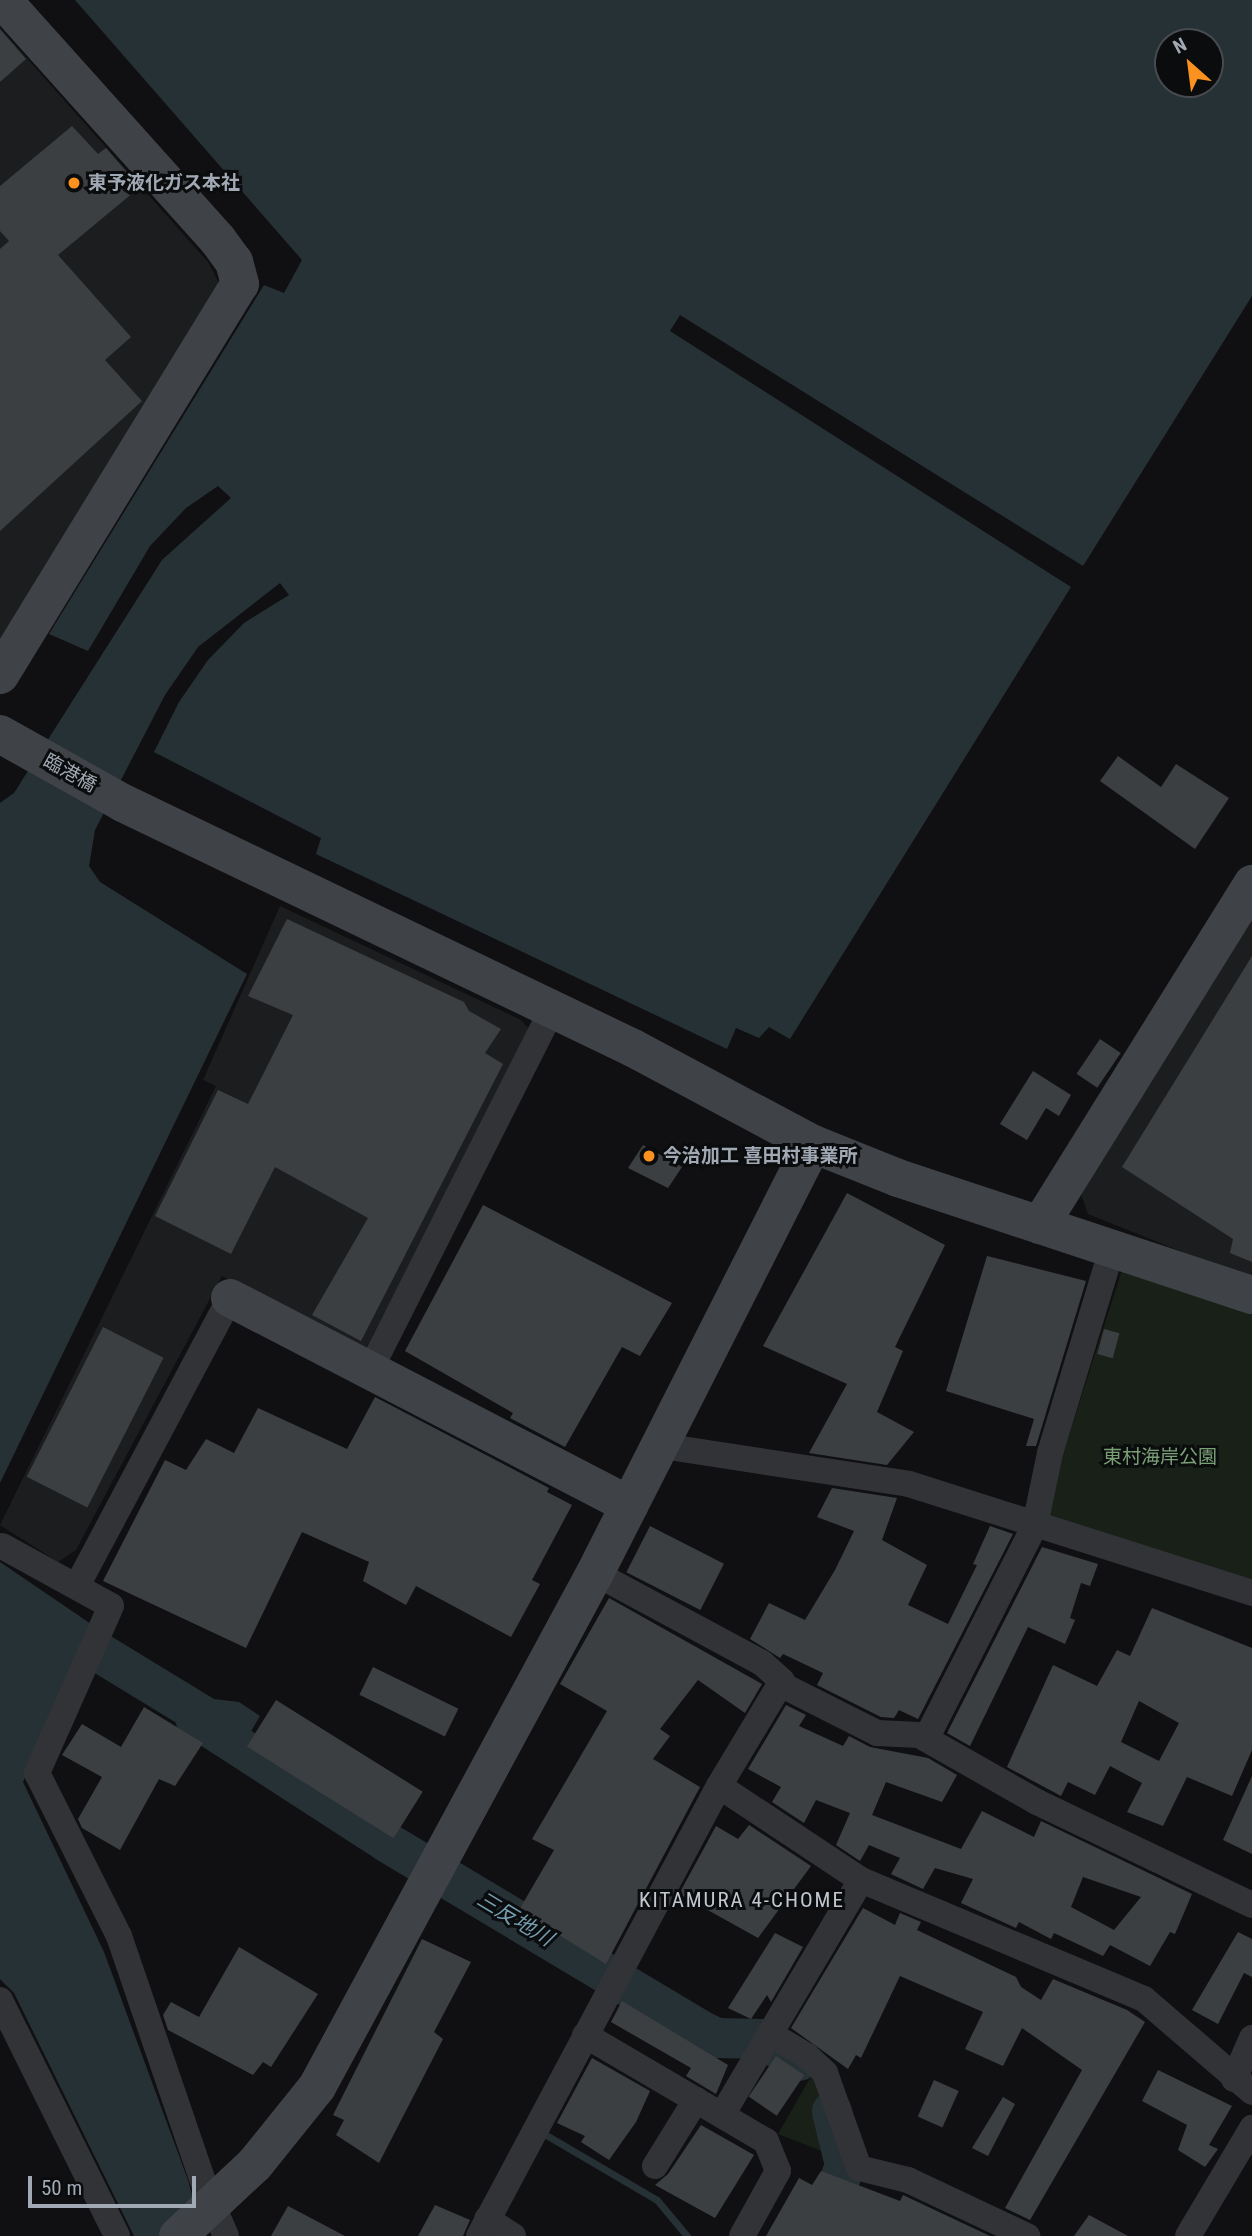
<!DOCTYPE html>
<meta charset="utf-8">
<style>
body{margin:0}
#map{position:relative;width:1252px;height:2236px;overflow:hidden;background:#101012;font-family:"Roboto Condensed","Noto Sans JP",sans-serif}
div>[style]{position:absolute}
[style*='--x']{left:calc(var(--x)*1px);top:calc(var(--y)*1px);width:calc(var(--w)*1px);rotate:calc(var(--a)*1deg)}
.built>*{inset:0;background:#1c1d1f}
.green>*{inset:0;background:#182018}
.water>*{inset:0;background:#263136}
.stream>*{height:7px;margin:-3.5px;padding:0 3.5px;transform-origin:3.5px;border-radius:3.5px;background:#263136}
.river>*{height:40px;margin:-20px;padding:0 20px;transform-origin:20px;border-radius:20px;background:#263136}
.building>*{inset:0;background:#3c3f42;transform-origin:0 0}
.street>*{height:26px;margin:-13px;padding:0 13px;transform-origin:13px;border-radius:13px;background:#313337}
.secondary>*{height:38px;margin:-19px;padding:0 19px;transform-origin:19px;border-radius:19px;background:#3f4247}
.dots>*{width:19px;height:19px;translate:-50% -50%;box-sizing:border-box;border:4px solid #0b0c0d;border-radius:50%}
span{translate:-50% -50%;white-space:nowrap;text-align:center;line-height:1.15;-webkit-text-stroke:6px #0b0c0d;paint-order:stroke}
.poi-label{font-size:19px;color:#a1a9b4;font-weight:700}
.left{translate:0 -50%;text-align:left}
.street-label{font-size:19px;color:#a1a9b4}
.park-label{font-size:19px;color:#7aa076}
.neighbourhood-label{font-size:21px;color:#c2c7cf;letter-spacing:2px}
.water-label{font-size:21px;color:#759eb1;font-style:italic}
.north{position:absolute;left:1154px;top:28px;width:70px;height:70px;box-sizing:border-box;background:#0b0c0d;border:2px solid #474b50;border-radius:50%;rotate:332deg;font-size:19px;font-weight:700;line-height:28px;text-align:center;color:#a1a9b4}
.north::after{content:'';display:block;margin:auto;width:24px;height:32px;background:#fb911f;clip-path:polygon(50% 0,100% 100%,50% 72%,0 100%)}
.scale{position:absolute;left:28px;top:2176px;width:168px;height:32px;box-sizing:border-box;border:4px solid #a1a9b4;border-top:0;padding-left:9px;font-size:21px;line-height:24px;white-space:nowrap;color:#a1a9b4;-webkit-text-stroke:5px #0b0c0d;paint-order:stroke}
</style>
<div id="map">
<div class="built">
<i style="clip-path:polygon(0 28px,208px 262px,221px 287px,0 641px)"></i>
<i style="clip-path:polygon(1252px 903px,1252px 1280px,1088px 1214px,1077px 1183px)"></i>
<i style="clip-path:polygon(280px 906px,521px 1020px,530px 1030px,365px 1350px,222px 1276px,76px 1550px,58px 1562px,0 1525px,216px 1086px,203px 1080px)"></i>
</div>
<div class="green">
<i style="clip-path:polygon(1123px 1267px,1252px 1312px,1252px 1585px,1043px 1516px)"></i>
<i style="clip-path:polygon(810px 2078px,819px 2083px,836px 2143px,832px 2155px,778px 2134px)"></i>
</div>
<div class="water">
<i style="clip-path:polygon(evenodd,75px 0,1252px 0,1252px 296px,1083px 566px,680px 315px,670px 331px,1071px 587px,790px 1039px,769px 1027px,759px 1038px,736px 1028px,727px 1049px,316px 854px,321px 838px,154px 752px,179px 702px,208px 660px,244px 623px,289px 595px,280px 583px,198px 647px,165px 695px,95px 830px,89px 866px,100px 882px,247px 974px,0 1483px,0 803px,14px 793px,162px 560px,231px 498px,218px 486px,186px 508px,150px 546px,88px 651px,49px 634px,264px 285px,284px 293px,302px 260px,75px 0,1168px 42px,1210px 42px,1210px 84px,1168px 84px,1168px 42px)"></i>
<i style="clip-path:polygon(0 1562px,91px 1624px,214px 1699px,239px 1702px,260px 1716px,237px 1755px,229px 1755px,75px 1661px,23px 1782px,104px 1952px,188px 2180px,203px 2236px,134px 2236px,14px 1993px,0 1979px)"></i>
</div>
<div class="stream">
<i style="--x:541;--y:2132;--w:134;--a:30.4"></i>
<i style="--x:657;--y:2200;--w:47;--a:50.2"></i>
</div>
<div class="river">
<i style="--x:195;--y:1718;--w:230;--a:32.9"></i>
<i style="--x:388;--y:1843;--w:368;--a:30.9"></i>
<i style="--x:704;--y:2032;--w:14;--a:25"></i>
<i style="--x:717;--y:2038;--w:45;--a:1.3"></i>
<i style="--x:762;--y:2039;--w:43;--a:30.7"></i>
<i style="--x:820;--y:2236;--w:75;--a:-70.6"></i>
<i style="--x:845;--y:2165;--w:55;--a:-103.8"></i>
</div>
<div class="building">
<i style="clip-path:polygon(0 29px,26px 59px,0 82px)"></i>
<i style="clip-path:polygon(72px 126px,98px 154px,106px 148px,140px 187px,58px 255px,131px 337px,105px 360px,142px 401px,0 531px,0 249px,9px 241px,0 231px,0 186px)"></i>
<i style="clip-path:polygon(1118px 756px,1161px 787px,1176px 764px,1229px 798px,1195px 849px,1100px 781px)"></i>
<i style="clip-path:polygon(287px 919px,464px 1002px,469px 1011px,501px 1029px,485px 1053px,503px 1064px,361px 1341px,312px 1315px,368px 1218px,275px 1167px,231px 1254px,155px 1216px,218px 1090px,248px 1104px,293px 1015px,248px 996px)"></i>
<i style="clip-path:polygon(1252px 956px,1252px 1262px,1230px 1253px,1233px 1239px,1122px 1167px)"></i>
<i style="left:1100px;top:1039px;width:25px;height:42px;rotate:34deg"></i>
<i style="clip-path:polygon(1033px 1071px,1071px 1095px,1059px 1116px,1046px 1108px,1027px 1140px,1000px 1124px)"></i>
<i style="clip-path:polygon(643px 1145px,682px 1167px,668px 1188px,628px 1168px)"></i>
<i style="clip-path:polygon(847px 1193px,945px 1245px,895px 1347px,903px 1351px,877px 1412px,914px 1432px,887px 1465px,809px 1453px,847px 1384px,763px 1346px)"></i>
<i style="clip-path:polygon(483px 1205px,672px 1303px,640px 1356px,622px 1347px,565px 1447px,510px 1418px,513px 1413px,405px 1351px)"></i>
<i style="clip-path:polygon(987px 1256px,1086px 1281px,1036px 1446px,1026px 1446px,1034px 1419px,946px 1391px)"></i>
<i style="left:103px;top:1327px;width:68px;height:168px;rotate:27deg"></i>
<i style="left:1104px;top:1329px;width:16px;height:26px;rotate:15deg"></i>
<i style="clip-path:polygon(375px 1397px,549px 1488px,547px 1492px,572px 1505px,532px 1580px,540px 1584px,511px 1637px,416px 1586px,406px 1605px,363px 1581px,369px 1562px,302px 1532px,246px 1648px,103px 1581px,165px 1460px,186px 1470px,206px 1439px,234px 1453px,258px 1408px,347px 1449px)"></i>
<i style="clip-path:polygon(832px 1488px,897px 1498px,882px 1540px,927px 1565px,908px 1605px,948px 1624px,977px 1565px,973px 1564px,990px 1526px,1013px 1534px,918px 1719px,899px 1710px,894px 1718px,881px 1717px,817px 1685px,823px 1673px,783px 1654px,780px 1658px,750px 1639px,769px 1603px,805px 1620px,835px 1570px,854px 1531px,817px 1517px)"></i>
<i style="left:650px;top:1526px;width:83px;height:52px;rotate:27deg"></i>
<i style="clip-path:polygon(1042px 1547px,1098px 1564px,1090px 1586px,1081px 1583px,1070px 1618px,1075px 1620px,1065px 1644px,1028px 1627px,970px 1746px,947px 1733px)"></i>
<i style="clip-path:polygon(609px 1598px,762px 1684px,745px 1713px,698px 1680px,660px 1729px,670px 1736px,653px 1759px,700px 1787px,606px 1964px,519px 1910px,554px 1850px,532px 1839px,607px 1711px,560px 1684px)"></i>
<i style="clip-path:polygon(evenodd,1152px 1608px,1252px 1648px,1252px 1750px,1232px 1796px,1187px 1777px,1163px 1826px,1127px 1812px,1142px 1783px,1110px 1766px,1095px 1795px,1068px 1782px,1061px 1796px,1007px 1767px,1053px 1665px,1097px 1686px,1117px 1650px,1130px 1656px,1152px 1608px,1139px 1701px,1179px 1723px,1159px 1761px,1121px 1742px,1139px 1701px)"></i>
<i style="left:373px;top:1667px;width:95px;height:31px;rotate:26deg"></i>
<i style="left:276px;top:1700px;width:173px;height:55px;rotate:32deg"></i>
<i style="clip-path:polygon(evenodd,786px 1705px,806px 1715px,799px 1726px,843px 1746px,849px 1736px,870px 1747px,928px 1758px,957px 1775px,942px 1802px,886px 1782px,872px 1815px,961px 1849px,982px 1811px,1034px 1837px,1041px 1821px,1192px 1894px,1175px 1934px,1170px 1932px,1150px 1966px,1110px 1945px,1103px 1956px,1054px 1933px,1051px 1939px,1019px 1922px,1016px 1928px,961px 1903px,973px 1879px,935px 1868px,923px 1889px,891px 1874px,900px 1858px,869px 1845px,860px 1861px,836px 1845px,850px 1813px,816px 1800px,804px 1823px,772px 1802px,781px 1787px,748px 1769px,786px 1705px,1083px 1877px,1141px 1897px,1114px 1930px,1071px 1907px,1083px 1877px)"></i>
<i style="clip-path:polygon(144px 1707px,203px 1743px,175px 1786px,159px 1779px,120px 1850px,82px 1828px,78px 1819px,102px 1777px,62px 1755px,82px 1724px,121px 1747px)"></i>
<i style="clip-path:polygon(1252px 1776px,1252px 1854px,1223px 1840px)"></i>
<i style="clip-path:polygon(749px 1825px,811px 1866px,758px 1938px,679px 1894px,716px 1826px,738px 1839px)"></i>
<i style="clip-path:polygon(863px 1908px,895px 1925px,900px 1913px,921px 1922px,917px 1930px,1016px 1977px,1021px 1987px,1041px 2000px,1053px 1979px,1127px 2010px,1145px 2022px,1030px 2220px,1005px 2208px,1082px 2070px,1022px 2028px,1003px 2066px,965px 2049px,983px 2012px,900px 1976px,861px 2058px,856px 2055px,848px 2069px,791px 2028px)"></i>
<i style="clip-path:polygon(1238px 1932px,1252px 1939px,1252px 1977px,1244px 1973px,1218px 2024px,1192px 2010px)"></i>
<i style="clip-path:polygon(775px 1933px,803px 1947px,771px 2002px,767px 1995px,751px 2019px,728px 2008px)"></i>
<i style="clip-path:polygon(422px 1939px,471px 1962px,434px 2032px,443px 2039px,379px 2163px,336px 2135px,344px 2120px,333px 2115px)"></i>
<i style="clip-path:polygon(239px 1947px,318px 1994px,271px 2067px,263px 2062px,253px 2075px,168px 2030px,163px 2015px,171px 2002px,199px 2017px)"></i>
<i style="clip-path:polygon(622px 2001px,728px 2065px,716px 2094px,686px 2076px,691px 2068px,611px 2022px)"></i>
<i style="left:776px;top:2056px;width:34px;height:49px;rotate:34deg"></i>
<i style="clip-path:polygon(592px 2058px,650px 2091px,636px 2122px,609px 2160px,581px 2142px,585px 2136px,557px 2123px)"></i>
<i style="clip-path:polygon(1158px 2070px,1232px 2106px,1209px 2145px,1218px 2149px,1205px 2167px,1178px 2150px,1187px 2125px,1142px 2101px)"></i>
<i style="left:934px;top:2080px;width:27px;height:40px;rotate:24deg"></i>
<i style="clip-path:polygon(1003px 2097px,1015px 2104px,988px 2156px,972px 2148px)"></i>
<i style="clip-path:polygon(701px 2125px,754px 2155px,715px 2218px,655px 2185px,668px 2174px)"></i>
<i style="clip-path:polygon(821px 2171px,900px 2201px,903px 2195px,990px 2236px,766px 2236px,799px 2178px,812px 2185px)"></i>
<i style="clip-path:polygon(435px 2205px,470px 2220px,463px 2236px,418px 2236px)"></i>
<i style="clip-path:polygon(288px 2206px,345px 2236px,271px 2236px)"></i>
<i style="clip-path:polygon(1089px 2215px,1128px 2236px,1074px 2236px)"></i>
</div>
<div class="street">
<i style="--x:370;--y:1370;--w:403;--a:-63.2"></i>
<i style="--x:662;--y:1446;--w:250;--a:8.7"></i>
<i style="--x:909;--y:1484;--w:360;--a:17.6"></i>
<i style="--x:2;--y:1546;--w:124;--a:28.8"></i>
<i style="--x:111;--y:1606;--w:183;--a:113.9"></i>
<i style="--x:37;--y:1773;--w:182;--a:63.3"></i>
<i style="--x:119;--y:1936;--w:265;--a:71.1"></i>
<i style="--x:205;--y:2187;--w:53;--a:66.8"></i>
<i style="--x:77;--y:1586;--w:326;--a:-62"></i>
<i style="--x:780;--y:1684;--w:109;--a:26.8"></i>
<i style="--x:877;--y:1733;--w:42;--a:2.7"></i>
<i style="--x:919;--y:1735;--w:136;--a:29.6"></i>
<i style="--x:1037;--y:1802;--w:238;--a:25.6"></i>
<i style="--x:926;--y:1739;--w:240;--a:-63"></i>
<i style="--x:1035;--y:1525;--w:74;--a:-78.2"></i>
<i style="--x:1050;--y:1453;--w:213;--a:-73.1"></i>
<i style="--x:719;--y:1786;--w:170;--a:33.5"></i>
<i style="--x:861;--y:1880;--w:307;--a:22.8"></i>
<i style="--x:1144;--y:1999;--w:143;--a:40.7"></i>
<i style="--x:0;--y:2000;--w:263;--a:63.6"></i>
<i style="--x:770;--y:2034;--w:43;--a:30.7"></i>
<i style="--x:807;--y:2056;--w:25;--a:43"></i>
<i style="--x:825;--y:2073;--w:101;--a:70.3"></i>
<i style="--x:859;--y:2168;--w:50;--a:13.8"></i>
<i style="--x:908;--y:2180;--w:132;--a:25.2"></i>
<i style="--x:585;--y:2035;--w:210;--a:30.4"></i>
<i style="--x:766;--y:2141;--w:32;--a:68"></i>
<i style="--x:778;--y:2171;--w:74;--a:119"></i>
<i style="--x:1234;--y:2079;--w:45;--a:-66.3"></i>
<i style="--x:722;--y:2115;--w:273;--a:-59.4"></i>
<i style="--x:655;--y:2166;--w:78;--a:-58.2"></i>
<i style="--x:487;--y:2219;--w:31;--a:33"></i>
<i style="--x:479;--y:2236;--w:510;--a:-61.93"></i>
<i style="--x:719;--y:1786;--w:122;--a:-59"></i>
<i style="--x:782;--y:1681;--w:27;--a:-138"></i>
<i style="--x:762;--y:1663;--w:190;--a:-151.7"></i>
<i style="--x:1188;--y:2236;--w:126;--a:-59.3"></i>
</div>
<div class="secondary">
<i style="--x:0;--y:675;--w:459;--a:-58.5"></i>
<i style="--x:240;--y:284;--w:23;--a:-105"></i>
<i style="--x:234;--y:262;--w:27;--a:-126"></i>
<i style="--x:218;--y:240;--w:322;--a:-131.9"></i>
<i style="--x:0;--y:734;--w:141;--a:29.3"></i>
<i style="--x:123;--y:803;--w:566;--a:25.66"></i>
<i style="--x:633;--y:1048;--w:204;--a:28.1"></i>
<i style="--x:813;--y:1144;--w:92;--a:21.8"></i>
<i style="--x:898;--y:1178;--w:373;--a:18.3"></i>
<i style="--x:1040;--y:1225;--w:402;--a:-58.1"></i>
<i style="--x:230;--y:1298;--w:450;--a:27.4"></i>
<i style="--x:178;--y:2236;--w:105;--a:-43.1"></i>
<i style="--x:255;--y:2164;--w:99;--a:-51.2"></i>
<i style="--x:317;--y:2087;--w:584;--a:-61.59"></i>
<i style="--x:595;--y:1573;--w:481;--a:-63.1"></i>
</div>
<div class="dots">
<i style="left:74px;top:183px;background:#fb911f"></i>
<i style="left:649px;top:1156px;background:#fb911f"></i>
</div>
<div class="poi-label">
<span class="left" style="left:88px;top:183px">東予液化ガス本社</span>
<span class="left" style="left:663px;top:1156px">今治加工 喜田村事業所</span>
</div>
<div class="street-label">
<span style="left:70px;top:773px;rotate:29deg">臨港橋</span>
</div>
<div class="park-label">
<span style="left:1160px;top:1457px">東村海岸公園</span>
</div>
<div class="neighbourhood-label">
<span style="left:742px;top:1900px">KITAMURA 4-CHOME</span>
</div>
<div class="water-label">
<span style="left:515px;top:1919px;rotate:31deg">三反地川</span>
</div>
<div class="north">N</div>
<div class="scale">50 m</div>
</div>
